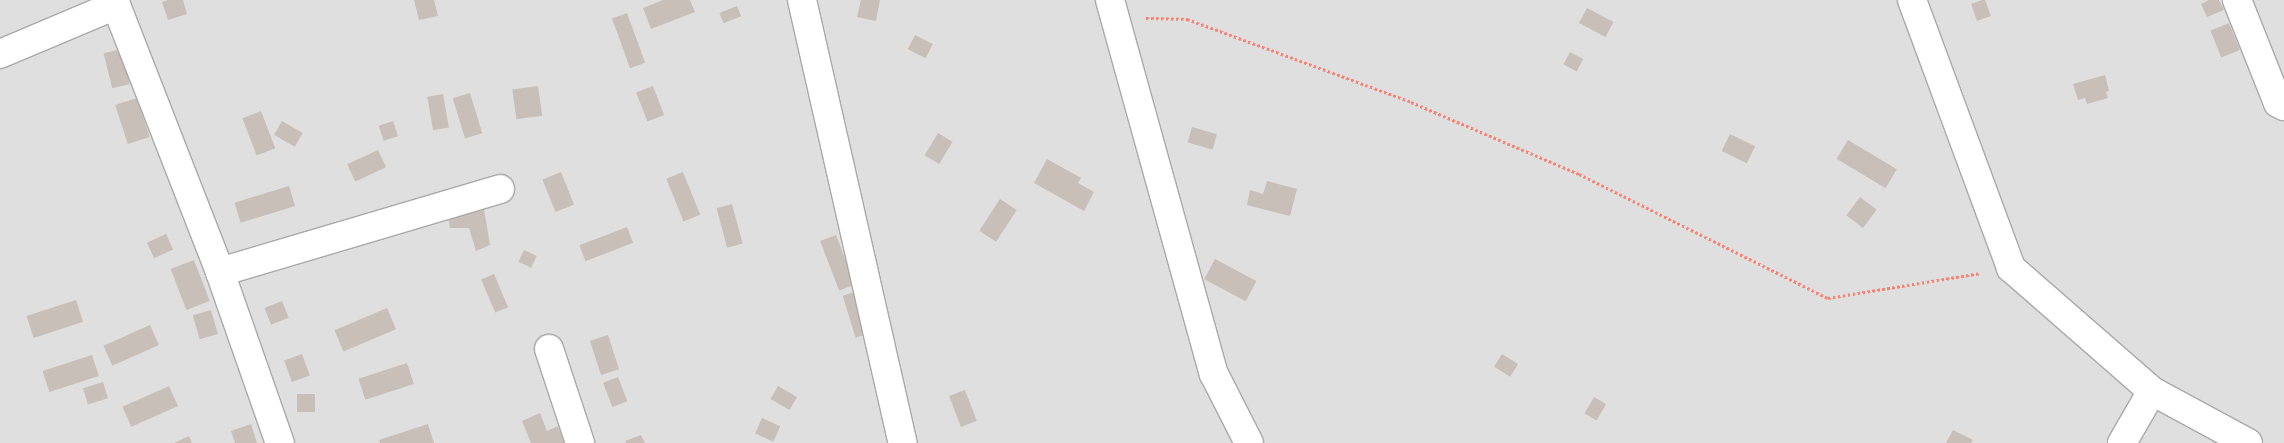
<!DOCTYPE html>
<style>
body{margin:0}
#map{position:relative;width:2284px;height:443px;overflow:hidden;background:#f2efe9;font-family:"Space Grotesk",sans-serif}
div>[style]{position:absolute}
[style*='--x']{left:calc(var(--x)*1px);top:calc(var(--y)*1px);width:calc(var(--w)*1px);rotate:calc(var(--a)*1deg)}
.residential>*{inset:0;background:#e0dfdf;transform-origin:0 0}
.building>*{inset:0;background:#c7bfb8;transform-origin:0 0}
.path>*{height:3px;margin-top:-1.5px;transform-origin:0;background:repeating-linear-gradient(90deg,#fa8072 0 2.5px,transparent 0 5px)}
.roads{filter:drop-shadow(1px 0 #a9a9a9) drop-shadow(-1px 0 #a9a9a9) drop-shadow(0 1px #a9a9a9) drop-shadow(0 -1px #a9a9a9)}
.minor>*{height:28px;margin:-14px;padding:0 14px;transform-origin:14px;border-radius:14px;background:#fff}
span{translate:-50% -50%;white-space:nowrap;text-align:center;line-height:1.15;-webkit-text-stroke:5px #fff;paint-order:stroke}
</style>
<div id="map">
<div class="residential">
<i style="left:0;top:0;width:2284px;height:443px"></i>
</div>
<div class="building">
<i style="clip-path:polygon(168px 0,183px 0,187px 14px,168px 20px,162px 2px)"></i>
<i style="clip-path:polygon(414px 0,434px 0,438px 16px,419px 20px)"></i>
<i style="clip-path:polygon(663px 0,690px 0,695px 12px,651px 29px,643px 8px)"></i>
<i style="clip-path:polygon(861px 0,880px 0,876px 21px,857px 17px)"></i>
<i style="clip-path:polygon(1982px 0,1985px 0,1991px 16px,1977px 21px,1971px 4px)"></i>
<i style="clip-path:polygon(2209px 0,2219px 0,2224px 10px,2207px 17px,2201px 4px)"></i>
<i style="left:737px;top:6px;width:11px;height:19px;rotate:68deg"></i>
<i style="left:1587px;top:8px;width:30px;height:17px;rotate:28deg"></i>
<i style="left:627px;top:13px;width:53px;height:16px;rotate:70deg"></i>
<i style="left:2229px;top:23px;width:29px;height:20px;rotate:68deg"></i>
<i style="left:915px;top:35px;width:20px;height:16px;rotate:27deg"></i>
<i style="left:121px;top:49px;width:36px;height:18px;rotate:76deg"></i>
<i style="left:1570px;top:52px;width:15px;height:14px;rotate:28deg"></i>
<i style="clip-path:polygon(2105px 75px,2109px 91px,2106px 92px,2108px 98px,2087px 104px,2085px 98px,2078px 100px,2073px 84px)"></i>
<i style="left:538px;top:86px;width:30px;height:26px;rotate:82deg"></i>
<i style="left:653px;top:86px;width:31px;height:18px;rotate:69deg"></i>
<i style="left:470px;top:93px;width:42px;height:18px;rotate:73deg"></i>
<i style="left:443px;top:94px;width:34px;height:16px;rotate:80deg"></i>
<i style="left:137px;top:98px;width:41px;height:23px;rotate:72deg"></i>
<i style="left:261px;top:111px;width:40px;height:20px;rotate:69deg"></i>
<i style="left:282px;top:121px;width:24px;height:16px;rotate:30deg"></i>
<i style="left:393px;top:121px;width:16px;height:15px;rotate:72deg"></i>
<i style="left:1192px;top:127px;width:26px;height:16px;rotate:16deg"></i>
<i style="left:938px;top:133px;width:17px;height:26px;rotate:31deg"></i>
<i style="left:1730px;top:134px;width:28px;height:19px;rotate:26deg"></i>
<i style="left:1848px;top:140px;width:57px;height:22px;rotate:31deg"></i>
<i style="left:378px;top:150px;width:19px;height:34px;rotate:65deg"></i>
<i style="clip-path:polygon(1047px 159px,1081px 178px,1078px 183px,1094px 192px,1084px 211px,1034px 183px)"></i>
<i style="left:561px;top:172px;width:35px;height:20px;rotate:68deg"></i>
<i style="left:683px;top:172px;width:46px;height:18px;rotate:68deg"></i>
<i style="clip-path:polygon(1267px 181px,1297px 189px,1290px 216px,1247px 205px,1250px 190px,1263px 194px)"></i>
<i style="left:289px;top:186px;width:21px;height:57px;rotate:73deg"></i>
<i style="left:1860px;top:197px;width:21px;height:23px;rotate:37deg"></i>
<i style="left:1000px;top:199px;width:20px;height:38px;rotate:33deg"></i>
<i style="clip-path:polygon(483px 203px,490px 245px,476px 251px,469px 228px,450px 228px,447px 209px)"></i>
<i style="left:732px;top:204px;width:41px;height:16px;rotate:75deg"></i>
<i style="left:627px;top:227px;width:17px;height:51px;rotate:69deg"></i>
<i style="left:166px;top:234px;width:17px;height:21px;rotate:65deg"></i>
<i style="left:836px;top:235px;width:53px;height:17px;rotate:69deg"></i>
<i style="left:524px;top:250px;width:14px;height:13px;rotate:25deg"></i>
<i style="left:1215px;top:259px;width:47px;height:23px;rotate:28deg"></i>
<i style="left:194px;top:260px;width:44px;height:25px;rotate:69deg"></i>
<i style="left:494px;top:274px;width:36px;height:14px;rotate:67deg"></i>
<i style="left:858px;top:291px;width:44px;height:16px;rotate:73deg"></i>
<i style="left:76px;top:300px;width:23px;height:52px;rotate:72deg"></i>
<i style="left:282px;top:301px;width:18px;height:19px;rotate:68deg"></i>
<i style="left:387px;top:308px;width:23px;height:57px;rotate:67deg"></i>
<i style="left:211px;top:310px;width:25px;height:19px;rotate:74deg"></i>
<i style="left:150px;top:325px;width:22px;height:51px;rotate:66deg"></i>
<i style="left:608px;top:335px;width:36px;height:19px;rotate:72deg"></i>
<i style="left:302px;top:354px;width:23px;height:19px;rotate:70deg"></i>
<i style="left:1502px;top:354px;width:19px;height:15px;rotate:32deg"></i>
<i style="left:92px;top:355px;width:22px;height:52px;rotate:72deg"></i>
<i style="left:407px;top:363px;width:22px;height:51px;rotate:72deg"></i>
<i style="left:618px;top:377px;width:26px;height:16px;rotate:69deg"></i>
<i style="left:103px;top:382px;width:17px;height:21px;rotate:73deg"></i>
<i style="left:169px;top:386px;width:22px;height:51px;rotate:66deg"></i>
<i style="left:778px;top:386px;width:22px;height:15px;rotate:30deg"></i>
<i style="left:965px;top:390px;width:33px;height:17px;rotate:69deg"></i>
<i style="left:297px;top:394px;width:18px;height:18px"></i>
<i style="left:1594px;top:397px;width:14px;height:19px;rotate:30deg"></i>
<i style="clip-path:polygon(540px 413px,547px 431px,558px 426px,565px 443px,531px 443px,522px 421px)"></i>
<i style="left:762px;top:418px;width:20px;height:17px;rotate:24deg"></i>
<i style="clip-path:polygon(251px 424px,257px 443px,235px 443px,231px 431px)"></i>
<i style="clip-path:polygon(428px 424px,434px 443px,380px 443px,379px 440px)"></i>
<i style="clip-path:polygon(1953px 430px,1973px 440px,1971px 443px,1946px 443px)"></i>
<i style="clip-path:polygon(641px 435px,645px 443px,626px 443px,625px 441px)"></i>
<i style="clip-path:polygon(189px 436px,192px 443px,174px 443px)"></i>
</div>
<div class="path">
<i style="--x:1146;--y:18;--w:41;--a:1.4"></i>
<i style="--x:1187;--y:19;--w:239;--a:20.3"></i>
<i style="--x:1411;--y:102;--w:183;--a:23.2"></i>
<i style="--x:1579;--y:174;--w:278;--a:26.5"></i>
<i style="--x:1828;--y:298;--w:155;--a:-9.3"></i>
</div>
<div class="roads">
<div class="minor">
<i style="--x:802;--y:0;--w:454;--a:77.2"></i>
<i style="--x:1110;--y:0;--w:388;--a:74.5"></i>
<i style="--x:1214;--y:374;--w:77;--a:63.1"></i>
<i style="--x:1912;--y:0;--w:286;--a:69.7"></i>
<i style="--x:2011;--y:268;--w:187;--a:41.1"></i>
<i style="--x:2152;--y:391;--w:109;--a:28.4"></i>
<i style="--x:2237;--y:0;--w:111;--a:68.3"></i>
<i style="--x:2278;--y:103;--w:7;--a:27"></i>
<i style="--x:0;--y:54;--w:126;--a:-22.9"></i>
<i style="--x:116;--y:5;--w:287;--a:68.7"></i>
<i style="--x:220;--y:272;--w:181;--a:70.7"></i>
<i style="--x:220;--y:272;--w:292;--a:-16.5"></i>
<i style="--x:549;--y:349;--w:99;--a:71.7"></i>
<i style="--x:2122;--y:443;--w:60;--a:-60"></i>
</div>
</div>
</div>
